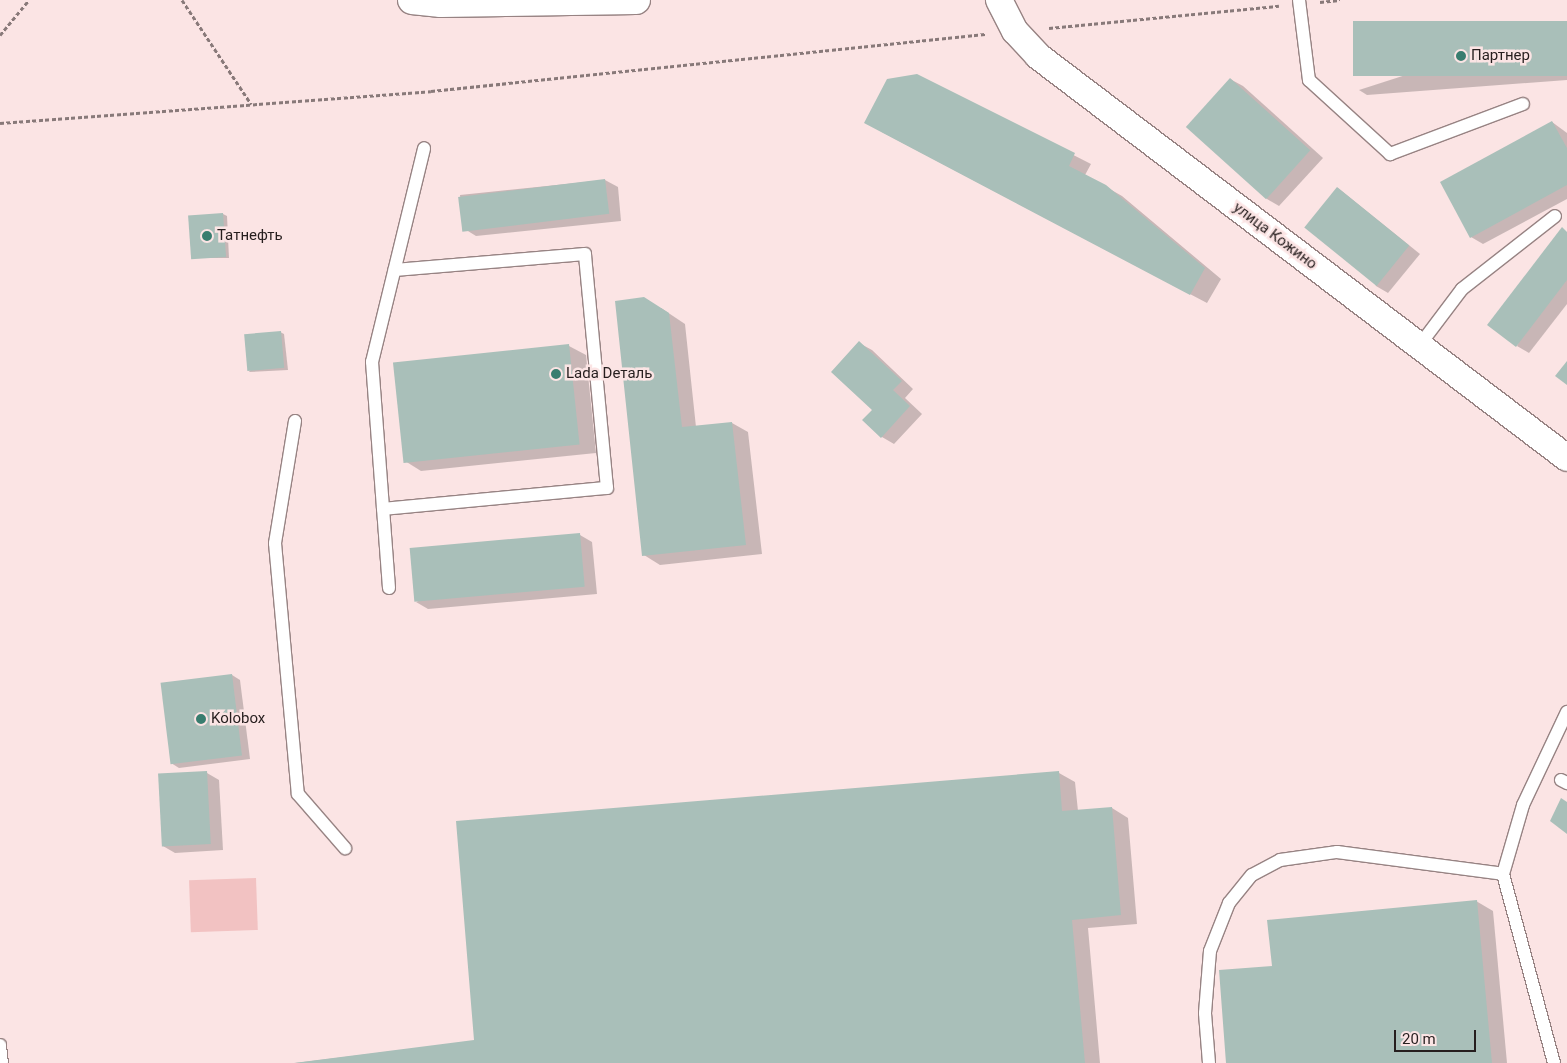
<!DOCTYPE html>
<meta charset="utf-8">
<style>
body{margin:0}
#map{position:relative;width:1567px;height:1063px;overflow:hidden;background:#fbe4e4;font-family:Roboto,sans-serif}
div>[style]{position:absolute}
[style*='--x']{left:calc(var(--x)*1px);top:calc(var(--y)*1px);width:calc(var(--w)*1px);rotate:calc(var(--a)*1deg)}
.green>*{inset:0;background:#f2c2c2;transform-origin:0 0}
.shadow>*{inset:0;background:#0003}
.building>*{inset:0;background:#a9bfb9;transform-origin:0 0}
.path>*{height:3px;margin-top:-1.5px;transform-origin:0;background:repeating-linear-gradient(90deg,#887979 0 4px,transparent 0 6.5px)}
.roads{filter:drop-shadow(1px 0 #978383) drop-shadow(-1px 0 #978383) drop-shadow(0 1px #978383) drop-shadow(0 -1px #978383)}
.lane>*{height:12px;margin:-6px;padding:0 6px;transform-origin:6px;border-radius:6px;background:#fff}
.street>*{height:26px;margin:-13px;padding:0 13px;transform-origin:13px;border-radius:13px;background:#fff}
.secondary>*{height:28px;margin:-14px;padding:0 14px;transform-origin:14px;border-radius:14px;background:#fff}
.dots>*{width:14px;height:14px;translate:-50% -50%;box-sizing:border-box;border:2px solid #fbe4e4;border-radius:50%}
span{translate:-50% -50%;white-space:nowrap;text-align:center;line-height:1.15;-webkit-text-stroke:5px #fbe4e4;paint-order:stroke}
.poi-label{font-size:15px;color:#261e1e}
.left{translate:0 -50%;text-align:left}
.street-label{font-size:15px;color:#261e1e}
.scale{position:absolute;left:1394px;top:1030px;width:82px;height:22px;box-sizing:border-box;border:2px solid #261e1e;border-top:0;padding-left:6px;font-size:15px;line-height:18px;white-space:nowrap;color:#261e1e;-webkit-text-stroke:4px #fbe4e4;paint-order:stroke}
</style>
<div id="map">
<div class="green">
<i style="left:256px;top:878px;width:52px;height:67px;rotate:88deg"></i>
</div>
<div class="shadow">
<i style="clip-path:polygon(1567px 23px,1567px 80px,1367px 95px,1359px 90px)"></i>
<i style="clip-path:polygon(916px 75px,1091px 164px,1085px 175px,1122px 196px,1221px 279px,1207px 303px,882px 132px)"></i>
<i style="clip-path:polygon(1230px 79px,1243px 86px,1323px 158px,1279px 206px,1267px 199px)"></i>
<i style="clip-path:polygon(1552px 122px,1567px 133px,1567px 199px,1483px 244px,1471px 237px)"></i>
<i style="clip-path:polygon(605px 180px,618px 187px,621px 221px,476px 236px,463px 228px,460px 195px)"></i>
<i style="clip-path:polygon(1338px 188px,1420px 254px,1388px 293px,1376px 286px)"></i>
<i style="clip-path:polygon(223px 214px,227px 216px,229px 258px,192px 258px)"></i>
<i style="clip-path:polygon(1567px 232px,1567px 304px,1529px 353px,1517px 346px)"></i>
<i style="clip-path:polygon(661px 308px,685px 324px,696px 427px,732px 423px,748px 432px,762px 554px,660px 565px,644px 555px)"></i>
<i style="clip-path:polygon(280px 332px,284px 334px,288px 370px,249px 372px)"></i>
<i style="clip-path:polygon(859px 343px,872px 350px,913px 389px,905px 398px,922px 414px,894px 444px,882px 437px)"></i>
<i style="clip-path:polygon(569px 346px,586px 355px,596px 453px,421px 471px,405px 461px,395px 364px)"></i>
<i style="clip-path:polygon(580px 535px,592px 542px,597px 594px,428px 609px,416px 602px)"></i>
<i style="clip-path:polygon(232px 675px,240px 680px,250px 759px,179px 768px,171px 763px)"></i>
<i style="clip-path:polygon(207px 773px,219px 780px,223px 850px,175px 853px,163px 846px)"></i>
<i style="clip-path:polygon(1059px 773px,1075px 782px,1078px 811px,1112px 808px,1128px 818px,1137px 924px,1088px 928px,1100px 1063px,295px 1063px,476px 1041px)"></i>
<i style="clip-path:polygon(1476px 901px,1493px 911px,1507px 1063px,1227px 1063px,1274px 967px)"></i>
</div>
<div class="building">
<i style="left:1567px;top:21px;width:55px;height:214px;rotate:90deg"></i>
<i style="clip-path:polygon(917px 74px,1075px 153px,1069px 166px,1106px 185px,1205px 268px,1190px 295px,864px 123px,887px 79px)"></i>
<i style="left:1230px;top:78px;width:108px;height:66px;rotate:42deg"></i>
<i style="clip-path:polygon(1552px 121px,1567px 148px,1567px 185px,1470px 238px,1440px 182px)"></i>
<i style="left:605px;top:179px;width:35px;height:148px;rotate:83deg"></i>
<i style="left:1337px;top:187px;width:93px;height:52px;rotate:39deg"></i>
<i style="left:223px;top:213px;width:44px;height:35px;rotate:86deg"></i>
<i style="clip-path:polygon(1562px 227px,1567px 232px,1567px 280px,1516px 347px,1487px 325px)"></i>
<i style="clip-path:polygon(644px 297px,669px 313px,682px 427px,732px 422px,746px 545px,642px 556px,615px 301px)"></i>
<i style="left:281px;top:331px;width:37px;height:37px;rotate:85deg"></i>
<i style="clip-path:polygon(859px 341px,902px 381px,893px 390px,910px 406px,881px 438px,862px 420px,872px 410px,831px 372px)"></i>
<i style="left:569px;top:344px;width:101px;height:177px;rotate:84deg"></i>
<i style="clip-path:polygon(1567px 361px,1567px 385px,1555px 376px)"></i>
<i style="left:580px;top:533px;width:54px;height:171px;rotate:85deg"></i>
<i style="left:232px;top:674px;width:82px;height:72px;rotate:83deg"></i>
<i style="left:207px;top:771px;width:73px;height:49px;rotate:87deg"></i>
<i style="clip-path:polygon(1059px 771px,1062px 811px,1112px 807px,1121px 915px,1072px 920px,1085px 1063px,294px 1063px,474px 1040px,456px 821px)"></i>
<i style="clip-path:polygon(1561px 798px,1567px 802px,1567px 834px,1550px 821px)"></i>
<i style="clip-path:polygon(1477px 900px,1492px 1063px,1226px 1063px,1219px 970px,1272px 966px,1267px 920px)"></i>
</div>
<div class="path">
<i style="--x:182;--y:0;--w:125;--a:56.4"></i>
<i style="--x:1320;--y:2;--w:20;--a:-6"></i>
<i style="--x:1049;--y:28;--w:231;--a:-5.5"></i>
<i style="--x:0;--y:35;--w:45;--a:-50.4"></i>
<i style="--x:0;--y:123;--w:432;--a:-4.2"></i>
<i style="--x:431;--y:91;--w:557;--a:-5.87"></i>
</div>
<div class="roads">
<div class="lane">
<i style="--x:1299;--y:0;--w:81;--a:82.9"></i>
<i style="--x:1309;--y:80;--w:110;--a:42.4"></i>
<i style="--x:1390;--y:154;--w:142;--a:-20.6"></i>
<i style="--x:1419;--y:346;--w:71;--a:-53"></i>
<i style="--x:1462;--y:289;--w:118;--a:-38.1"></i>
<i style="--x:295;--y:421;--w:124;--a:99.3"></i>
<i style="--x:275;--y:543;--w:252;--a:84.8"></i>
<i style="--x:298;--y:794;--w:72;--a:49"></i>
<i style="--x:383;--y:509;--w:225;--a:-5.4"></i>
<i style="--x:607;--y:488;--w:235;--a:-95.4"></i>
<i style="--x:585;--y:254;--w:191;--a:175.2"></i>
<i style="--x:389;--y:588;--w:227;--a:-94.3"></i>
<i style="--x:372;--y:362;--w:220;--a:-76.3"></i>
<i style="--x:1561;--y:780;--w:7;--a:27"></i>
<i style="--x:1503;--y:874;--w:72;--a:-73.8"></i>
<i style="--x:1523;--y:805;--w:103;--a:-64.7"></i>
<i style="--x:0;--y:1045;--w:18;--a:84"></i>
<i style="--x:1209;--y:1063;--w:50;--a:-94.6"></i>
<i style="--x:1205;--y:1013;--w:62;--a:-85.4"></i>
<i style="--x:1210;--y:951;--w:52;--a:-68.4"></i>
<i style="--x:1229;--y:903;--w:36;--a:-51"></i>
<i style="--x:1252;--y:875;--w:32;--a:-28"></i>
<i style="--x:1280;--y:860;--w:58;--a:-8"></i>
<i style="--x:1337;--y:852;--w:167;--a:7.5"></i>
<i style="--x:1503;--y:874;--w:196;--a:74.9"></i>
</div>
<div class="street">
<i style="--x:999;--y:0;--w:35;--a:63"></i>
<i style="--x:1015;--y:31;--w:34;--a:47"></i>
<i style="--x:1038;--y:56;--w:664;--a:37.23"></i>
</div>
<div class="secondary">
<i style="--x:412;--y:0;--w:29;--a:6"></i>
<i style="--x:441;--y:3;--w:195;--a:-0.9"></i>
</div>
</div>
<div class="dots">
<i style="left:1461px;top:56px;background:#397d6f"></i>
<i style="left:207px;top:236px;background:#397d6f"></i>
<i style="left:556px;top:374px;background:#397d6f"></i>
<i style="left:201px;top:719px;background:#397d6f"></i>
</div>
<div class="poi-label">
<span class="left" style="left:1471px;top:56px">Партнер</span>
<span class="left" style="left:217px;top:236px">Татнефть</span>
<span class="left" style="left:566px;top:374px">Lada Dеталь</span>
<span class="left" style="left:211px;top:719px">Kolobox</span>
</div>
<div class="street-label">
<span style="left:1275px;top:236px;rotate:37deg">улица Кожино</span>
</div>
<div class="scale">20 m</div>
</div>
